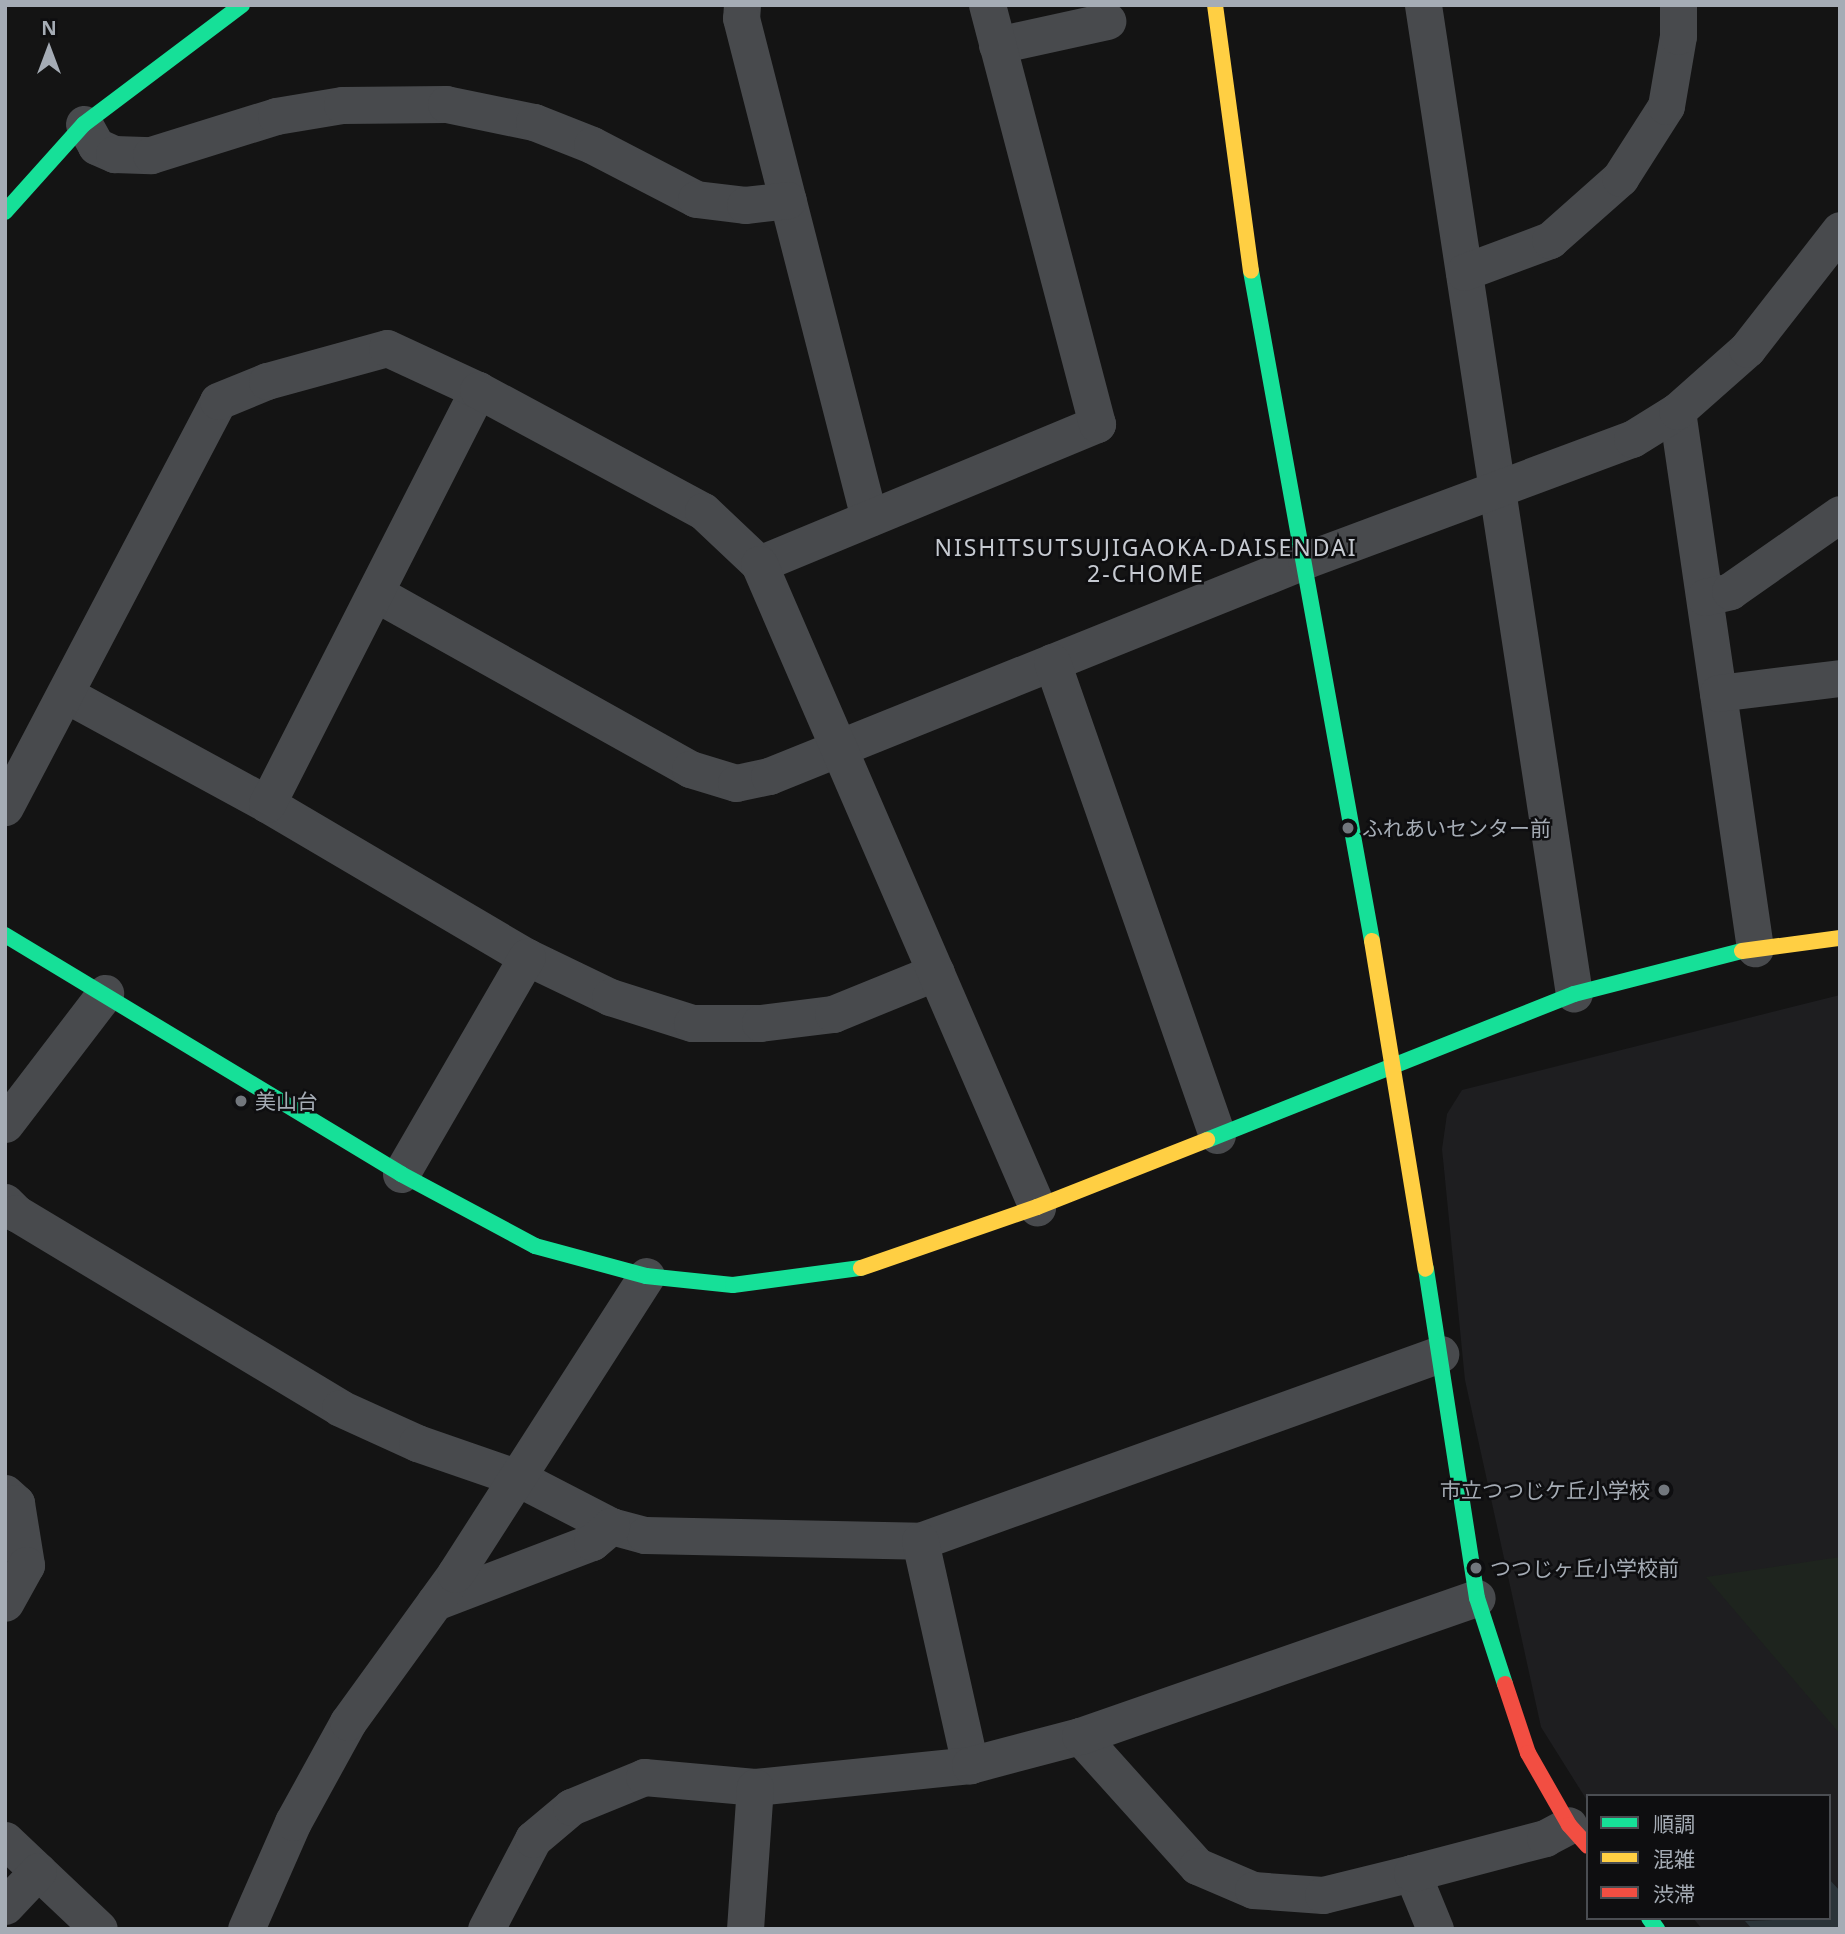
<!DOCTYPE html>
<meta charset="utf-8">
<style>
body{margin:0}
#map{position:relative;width:1845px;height:1934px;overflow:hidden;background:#141414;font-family:"Noto Sans","Noto Sans JP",sans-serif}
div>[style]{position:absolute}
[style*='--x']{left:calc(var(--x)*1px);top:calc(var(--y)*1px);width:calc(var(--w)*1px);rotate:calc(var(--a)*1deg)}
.built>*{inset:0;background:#1e1e20}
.green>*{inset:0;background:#1e241e}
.water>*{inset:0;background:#2b3439}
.street>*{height:37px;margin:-18.5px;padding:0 18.5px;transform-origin:18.5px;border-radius:18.5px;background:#484a4d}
.fast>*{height:16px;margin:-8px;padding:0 8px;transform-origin:8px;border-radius:8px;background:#16e098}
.slow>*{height:16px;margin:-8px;padding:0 8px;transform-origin:8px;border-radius:8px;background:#ffcf43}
.jam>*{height:16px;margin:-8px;padding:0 8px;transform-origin:8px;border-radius:8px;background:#f24e42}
.dots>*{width:19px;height:19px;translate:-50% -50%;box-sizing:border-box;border:4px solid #0e0e10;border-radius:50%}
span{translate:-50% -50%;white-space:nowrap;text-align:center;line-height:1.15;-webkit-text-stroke:5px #0e0e10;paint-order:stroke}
.poi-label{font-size:21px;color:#a5acb5}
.left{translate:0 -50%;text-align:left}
.right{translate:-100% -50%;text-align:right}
.neighbourhood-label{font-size:23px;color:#c6cad1;letter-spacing:2px}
.frame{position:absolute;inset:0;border:7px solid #a5acb5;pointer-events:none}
.legend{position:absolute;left:1586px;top:1794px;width:245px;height:126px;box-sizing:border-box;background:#0e0e10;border:2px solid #4a4d52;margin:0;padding:9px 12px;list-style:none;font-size:21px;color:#a5acb5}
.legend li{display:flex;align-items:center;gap:14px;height:35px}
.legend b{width:35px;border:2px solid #4a4d52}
.north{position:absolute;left:14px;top:14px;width:70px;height:70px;-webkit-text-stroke:5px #0e0e10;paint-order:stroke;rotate:0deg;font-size:19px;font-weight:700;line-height:28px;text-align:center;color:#a5acb5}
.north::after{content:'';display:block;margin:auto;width:24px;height:32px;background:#a5acb5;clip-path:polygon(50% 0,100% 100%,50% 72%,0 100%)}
</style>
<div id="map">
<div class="built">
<i style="clip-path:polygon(1840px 995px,1840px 1929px,1702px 1929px,1693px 1918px,1829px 1918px,1829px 1796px,1588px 1796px,1588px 1802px,1541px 1727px,1465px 1380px,1442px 1149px,1447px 1114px,1462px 1090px)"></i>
</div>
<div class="green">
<i style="clip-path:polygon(1840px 1557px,1840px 1734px,1706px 1577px)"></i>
</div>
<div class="water">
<i style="clip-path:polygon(1829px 1879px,1840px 1891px,1840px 1929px,1752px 1929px,1745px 1921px,1829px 1918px)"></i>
</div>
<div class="street">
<i style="--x:742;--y:5;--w:13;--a:94"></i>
<i style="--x:741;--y:18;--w:516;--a:75.64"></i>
<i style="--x:1423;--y:5;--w:1000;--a:81.32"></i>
<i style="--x:997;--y:45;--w:113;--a:-12.3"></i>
<i style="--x:84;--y:124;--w:25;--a:61"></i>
<i style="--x:96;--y:146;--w:20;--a:24"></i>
<i style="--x:114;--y:154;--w:37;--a:2"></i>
<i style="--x:151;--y:155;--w:131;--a:-17.3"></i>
<i style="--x:276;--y:116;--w:67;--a:-9.5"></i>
<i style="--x:342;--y:105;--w:104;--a:-0.6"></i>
<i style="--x:446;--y:104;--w:90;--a:11.6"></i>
<i style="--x:534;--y:122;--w:62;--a:21.6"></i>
<i style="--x:592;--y:145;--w:117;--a:27.4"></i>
<i style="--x:696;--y:199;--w:49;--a:7"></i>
<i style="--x:745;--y:205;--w:43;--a:-6.6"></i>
<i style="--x:1464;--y:272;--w:92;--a:-20.4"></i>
<i style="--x:1550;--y:240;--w:94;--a:-41.5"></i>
<i style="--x:1620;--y:178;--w:85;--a:-57.4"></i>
<i style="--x:1666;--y:106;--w:71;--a:-80.3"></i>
<i style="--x:1678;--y:36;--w:31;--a:-90"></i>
<i style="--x:1677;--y:411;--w:543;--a:81.74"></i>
<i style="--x:759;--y:564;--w:366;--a:-22.5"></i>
<i style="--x:1097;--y:424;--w:433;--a:-104.7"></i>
<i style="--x:377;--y:594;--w:359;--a:29.2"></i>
<i style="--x:690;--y:769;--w:48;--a:16.9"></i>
<i style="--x:736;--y:783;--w:34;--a:-12"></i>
<i style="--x:769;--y:776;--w:579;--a:-21.91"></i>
<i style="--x:1306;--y:560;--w:348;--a:-20.4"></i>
<i style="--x:1632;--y:439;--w:53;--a:-31.9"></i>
<i style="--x:1677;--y:411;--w:94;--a:-41.5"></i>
<i style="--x:1747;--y:349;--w:151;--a:-52"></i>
<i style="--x:1705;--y:597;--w:26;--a:-13"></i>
<i style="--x:1730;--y:591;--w:134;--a:-35"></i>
<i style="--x:1052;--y:662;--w:501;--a:70.77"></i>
<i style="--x:1718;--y:693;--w:123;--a:-7"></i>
<i style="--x:67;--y:695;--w:228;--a:28.6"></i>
<i style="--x:267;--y:804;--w:302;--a:30.5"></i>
<i style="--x:527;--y:957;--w:92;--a:25.7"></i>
<i style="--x:610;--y:997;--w:86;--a:17.6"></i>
<i style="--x:692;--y:1023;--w:68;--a:0"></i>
<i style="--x:760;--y:1023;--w:74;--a:-7"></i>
<i style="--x:833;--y:1014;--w:111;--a:-22.2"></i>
<i style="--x:267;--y:804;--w:465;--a:-63"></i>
<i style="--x:5;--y:807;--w:458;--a:-62.3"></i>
<i style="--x:218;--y:401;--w:53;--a:-22.2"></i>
<i style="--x:267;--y:381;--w:124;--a:-15.4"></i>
<i style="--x:387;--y:348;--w:100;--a:24.8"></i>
<i style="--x:478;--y:390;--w:255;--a:28.3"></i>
<i style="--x:703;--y:511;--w:77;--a:43.4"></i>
<i style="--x:759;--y:564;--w:701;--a:66.62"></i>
<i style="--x:5;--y:1124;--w:165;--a:-52.6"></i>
<i style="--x:401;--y:1174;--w:251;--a:-59.9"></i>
<i style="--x:5;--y:1202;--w:16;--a:45"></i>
<i style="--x:16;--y:1213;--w:378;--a:31"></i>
<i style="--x:340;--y:1408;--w:85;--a:24.4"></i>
<i style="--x:417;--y:1443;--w:107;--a:19.1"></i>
<i style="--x:518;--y:1478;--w:105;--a:27.3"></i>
<i style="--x:611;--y:1526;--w:35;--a:15"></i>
<i style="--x:645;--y:1535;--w:275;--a:1.2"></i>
<i style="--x:920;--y:1541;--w:553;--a:-19.78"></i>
<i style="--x:5;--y:1493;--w:15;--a:42"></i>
<i style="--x:16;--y:1503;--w:63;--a:80.8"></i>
<i style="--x:26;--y:1565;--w:43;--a:118.9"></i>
<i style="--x:920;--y:1541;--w:230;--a:77.4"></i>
<i style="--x:435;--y:1602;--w:168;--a:-20.9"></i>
<i style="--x:592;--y:1542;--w:25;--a:-40"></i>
<i style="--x:1080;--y:1736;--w:175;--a:48"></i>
<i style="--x:1197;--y:1866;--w:61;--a:23.2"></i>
<i style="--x:1253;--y:1890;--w:70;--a:4.1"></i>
<i style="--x:1323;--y:1895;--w:92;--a:-13.9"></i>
<i style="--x:1412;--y:1873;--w:61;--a:67.7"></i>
<i style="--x:5;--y:1840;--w:129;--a:43.4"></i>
<i style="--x:1412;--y:1873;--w:138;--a:-14.7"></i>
<i style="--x:1545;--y:1838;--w:27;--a:-28"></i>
<i style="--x:5;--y:1906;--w:48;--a:-46.7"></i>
<i style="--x:246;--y:1929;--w:117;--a:-66.3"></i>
<i style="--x:293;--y:1822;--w:114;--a:-61.2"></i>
<i style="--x:348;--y:1722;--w:183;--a:-54.1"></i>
<i style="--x:455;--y:1574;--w:354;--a:-57.3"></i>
<i style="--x:486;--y:1929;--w:102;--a:-62.4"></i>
<i style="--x:533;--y:1839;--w:50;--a:-40.1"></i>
<i style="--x:571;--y:1807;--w:79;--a:-22.3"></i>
<i style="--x:644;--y:1777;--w:111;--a:5.1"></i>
<i style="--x:755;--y:1787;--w:216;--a:-5.8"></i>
<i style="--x:970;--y:1765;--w:114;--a:-14.8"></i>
<i style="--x:1080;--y:1736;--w:420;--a:-19.2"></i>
<i style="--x:745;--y:1929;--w:142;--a:-86"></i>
</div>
<div class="fast">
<i style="--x:5;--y:212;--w:118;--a:-48.1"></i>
<i style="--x:84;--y:124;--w:198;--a:-37"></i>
<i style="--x:1251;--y:271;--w:681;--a:79.76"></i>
<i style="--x:5;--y:935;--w:463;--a:31.1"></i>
<i style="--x:401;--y:1174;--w:152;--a:28.2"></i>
<i style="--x:535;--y:1246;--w:115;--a:15.1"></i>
<i style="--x:646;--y:1276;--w:87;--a:5.9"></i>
<i style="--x:733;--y:1285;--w:129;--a:-7.6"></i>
<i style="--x:1207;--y:1140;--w:395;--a:-21.7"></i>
<i style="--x:1574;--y:994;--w:173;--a:-14.4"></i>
<i style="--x:1426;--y:1269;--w:333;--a:81.2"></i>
<i style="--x:1477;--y:1598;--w:90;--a:72"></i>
<i style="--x:1649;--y:1918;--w:14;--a:54"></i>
</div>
<div class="slow">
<i style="--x:1215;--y:5;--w:268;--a:82.3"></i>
<i style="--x:1372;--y:941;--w:332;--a:80.7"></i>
<i style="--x:1742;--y:951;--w:99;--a:-7.6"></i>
<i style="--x:861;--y:1268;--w:186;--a:-19.1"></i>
<i style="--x:1037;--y:1207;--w:183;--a:-21.5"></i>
</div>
<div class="jam">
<i style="--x:1505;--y:1684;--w:73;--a:71.6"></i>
<i style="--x:1528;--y:1753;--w:83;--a:60.3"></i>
<i style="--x:1569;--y:1825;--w:28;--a:48"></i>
</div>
<div class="dots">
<i style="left:1348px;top:828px;background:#72777d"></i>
<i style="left:241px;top:1101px;background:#72777d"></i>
<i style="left:1664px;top:1490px;background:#72777d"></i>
<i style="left:1476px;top:1568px;background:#72777d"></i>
</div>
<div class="poi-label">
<span class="left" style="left:1362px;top:828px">ふれあいセンター前</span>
<span class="left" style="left:255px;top:1101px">美山台</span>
<span class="right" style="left:1650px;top:1490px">市立つつじケ丘小学校</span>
<span class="left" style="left:1490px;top:1568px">つつじヶ丘小学校前</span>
</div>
<div class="neighbourhood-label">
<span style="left:1146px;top:560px">NISHITSUTSUJIGAOKA-DAISENDAI<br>2-CHOME</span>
</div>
<div class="frame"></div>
<ul class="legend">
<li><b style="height:9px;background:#16e098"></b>順調</li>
<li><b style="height:9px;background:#ffcf43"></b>混雑</li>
<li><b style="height:9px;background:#f24e42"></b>渋滞</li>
</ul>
<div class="north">N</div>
</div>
